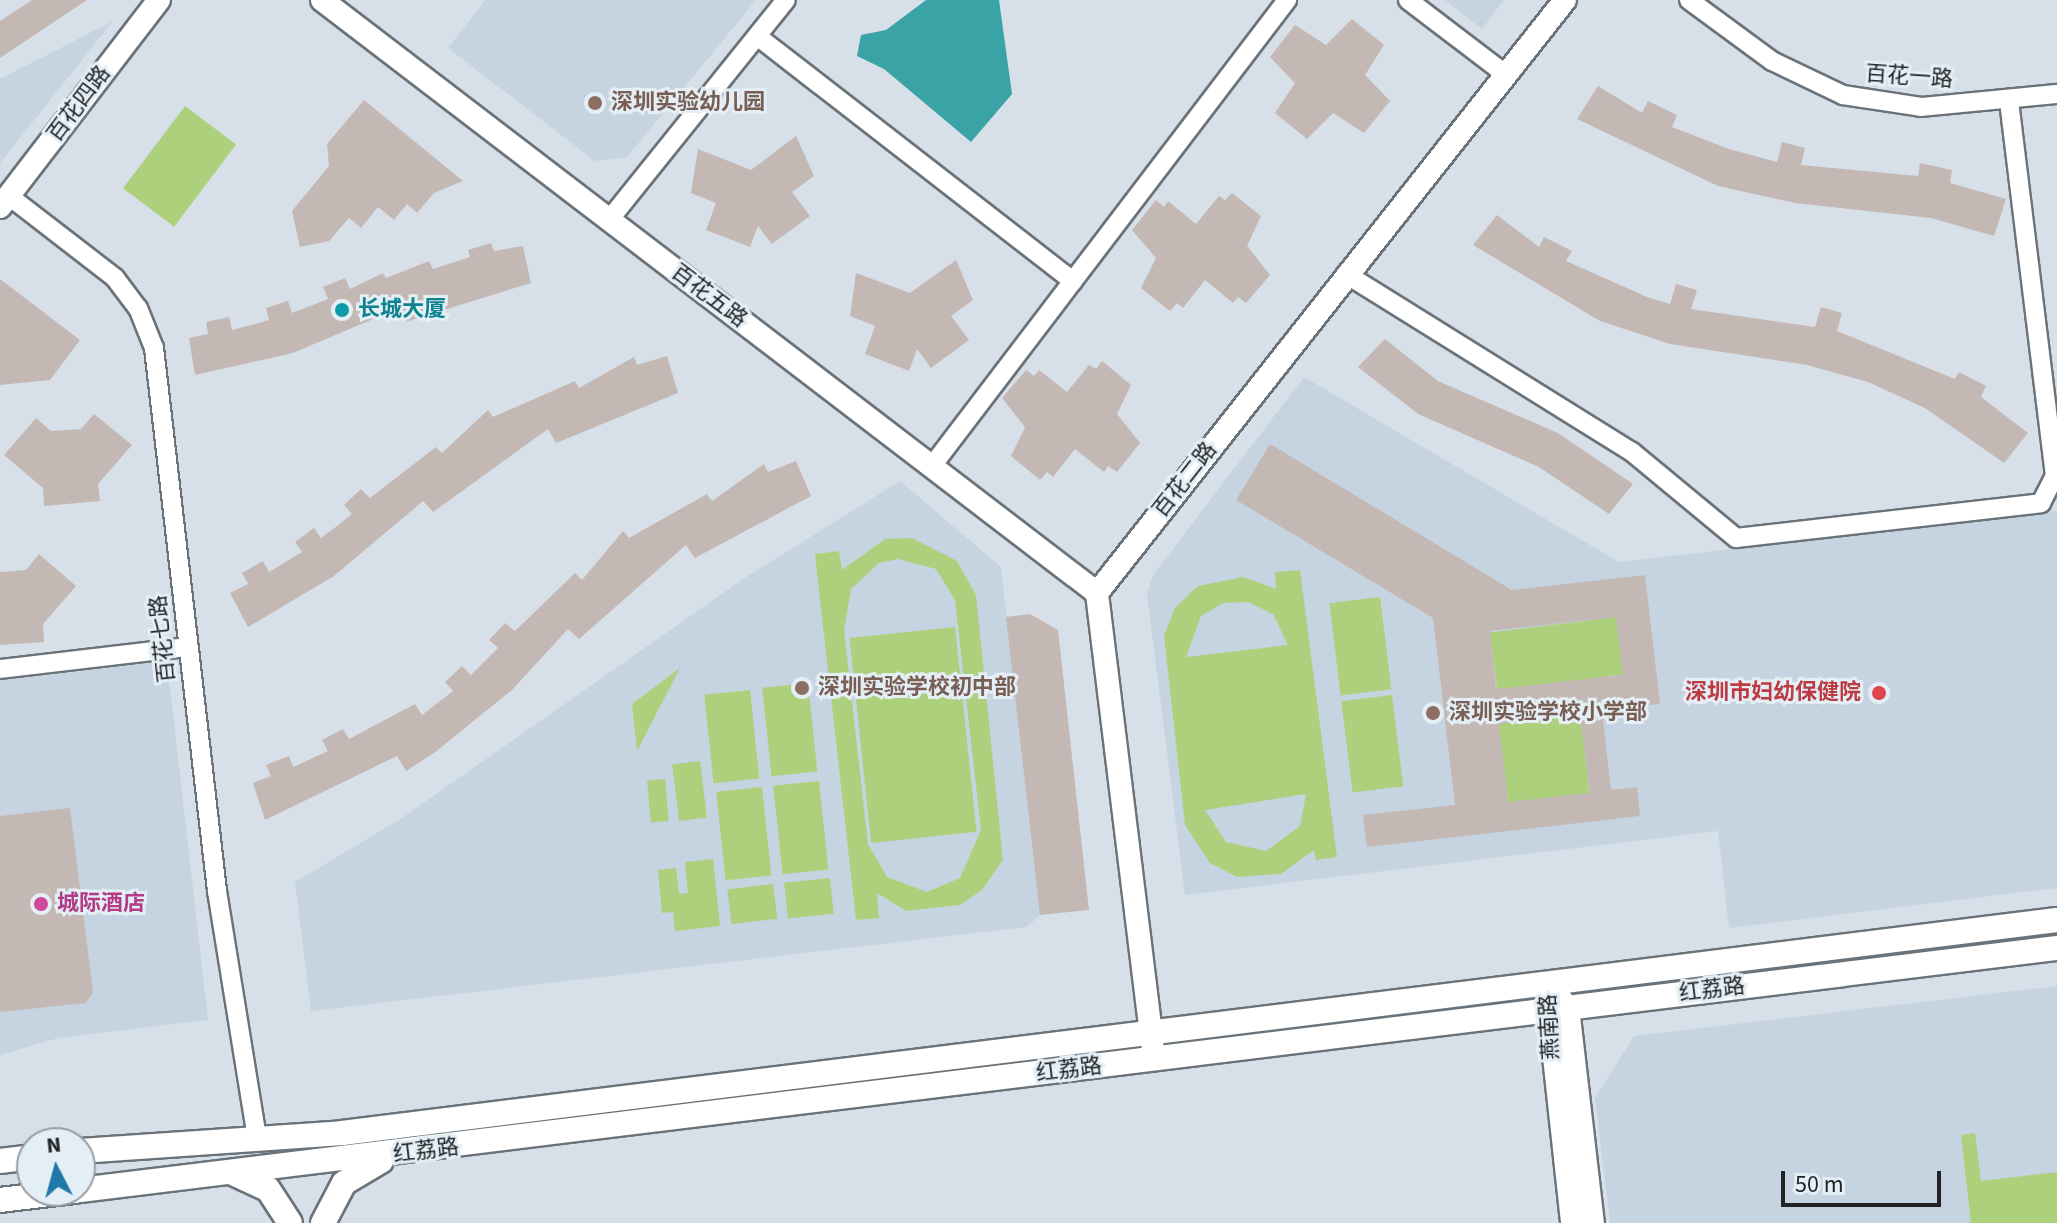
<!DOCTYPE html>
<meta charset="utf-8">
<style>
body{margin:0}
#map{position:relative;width:2057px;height:1223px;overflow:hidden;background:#d7e0e8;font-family:"Source Sans 3","Noto Sans SC",sans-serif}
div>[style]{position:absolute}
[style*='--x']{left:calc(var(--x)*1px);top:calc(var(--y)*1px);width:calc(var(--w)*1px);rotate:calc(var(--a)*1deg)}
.built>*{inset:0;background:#c5d4e0}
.green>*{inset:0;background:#add07c;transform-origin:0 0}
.water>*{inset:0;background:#39a3a5}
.building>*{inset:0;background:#c4b8b5}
.roads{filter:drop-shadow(2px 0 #6a7379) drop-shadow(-2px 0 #6a7379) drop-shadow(0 2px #6a7379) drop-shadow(0 -2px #6a7379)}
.minor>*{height:18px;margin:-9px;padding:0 9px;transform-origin:9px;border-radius:9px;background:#fff}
.tertiary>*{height:22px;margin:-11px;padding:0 11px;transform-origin:11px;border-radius:11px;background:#fff}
.secondary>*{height:24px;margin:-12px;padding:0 12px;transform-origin:12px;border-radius:12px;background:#fff}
.dots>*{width:22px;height:22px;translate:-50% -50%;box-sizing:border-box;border:4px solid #e4eef5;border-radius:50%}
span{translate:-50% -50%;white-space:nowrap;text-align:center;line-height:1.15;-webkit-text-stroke:6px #e4eef5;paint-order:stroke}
.street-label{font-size:22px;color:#212427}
.education-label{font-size:22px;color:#785e54;font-weight:700}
.left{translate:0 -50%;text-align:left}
.culture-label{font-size:22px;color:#0d838f;font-weight:700}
.health-label{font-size:22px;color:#be3a42;font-weight:700}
.right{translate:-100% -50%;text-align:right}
.hotel-label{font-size:22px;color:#b23c85;font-weight:700}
.north{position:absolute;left:16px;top:1127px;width:80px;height:80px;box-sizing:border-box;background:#e4eef5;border:2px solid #969da3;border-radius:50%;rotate:354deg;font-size:22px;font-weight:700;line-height:32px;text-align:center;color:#212427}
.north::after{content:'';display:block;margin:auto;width:28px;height:36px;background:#1f78a7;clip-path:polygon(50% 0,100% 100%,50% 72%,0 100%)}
.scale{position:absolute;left:1781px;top:1171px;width:160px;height:36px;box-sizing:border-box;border:4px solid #212427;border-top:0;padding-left:10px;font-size:24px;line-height:28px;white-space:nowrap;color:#212427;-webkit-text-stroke:6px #e4eef5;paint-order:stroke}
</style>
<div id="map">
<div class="built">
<i style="clip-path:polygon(485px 0,756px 0,627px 157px,595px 161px,448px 48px)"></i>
<i style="clip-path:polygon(1445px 0,1504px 0,1482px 29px)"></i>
<i style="clip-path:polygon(113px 21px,0 163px,0 79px)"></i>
<i style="clip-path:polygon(1304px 377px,1619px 562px,2057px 511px,2057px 888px,1729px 928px,1718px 831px,1185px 895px,1147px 594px,1153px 575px)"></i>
<i style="clip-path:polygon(900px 481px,1001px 567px,1040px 915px,1027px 927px,311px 1011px,295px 882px,399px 820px,743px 579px)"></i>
<i style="clip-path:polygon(167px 661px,208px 1020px,58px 1038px,0 1055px,0 681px)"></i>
<i style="clip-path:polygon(2057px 986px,2057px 1223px,1610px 1223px,1595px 1098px,1634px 1036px)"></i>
</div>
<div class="green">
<i style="left:185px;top:106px;width:64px;height:103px;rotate:37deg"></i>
<i style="clip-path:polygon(evenodd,912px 538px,957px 561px,976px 595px,1003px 860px,982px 890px,960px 905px,906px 911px,877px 893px,879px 918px,856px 920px,815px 554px,839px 551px,842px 570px,885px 539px,912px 538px,898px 559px,936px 569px,955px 600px,981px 830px,960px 878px,927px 892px,887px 877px,868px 844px,844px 630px,851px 589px,879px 563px,898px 559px)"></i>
<i style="clip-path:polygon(evenodd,1300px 570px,1337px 857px,1316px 860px,1314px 850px,1281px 874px,1237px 877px,1210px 863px,1185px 825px,1164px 636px,1175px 608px,1198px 586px,1243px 577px,1276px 589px,1275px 572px,1300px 570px,1248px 602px,1273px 614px,1288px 645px,1186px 657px,1201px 616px,1223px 603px,1248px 602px,1300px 570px,1306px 794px,1300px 826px,1266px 851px,1226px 842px,1205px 810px,1306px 794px)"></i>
<i style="left:1380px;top:597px;width:93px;height:51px;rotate:83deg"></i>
<i style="left:1616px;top:617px;width:58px;height:127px;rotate:83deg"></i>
<i style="left:955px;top:627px;width:206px;height:106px;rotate:84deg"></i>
<i style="clip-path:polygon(680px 668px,637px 751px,632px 704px)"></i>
<i style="left:808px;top:683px;width:89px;height:46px;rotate:84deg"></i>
<i style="left:750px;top:690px;width:89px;height:46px;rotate:84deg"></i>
<i style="left:1392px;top:695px;width:92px;height:51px;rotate:83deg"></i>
<i style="left:1580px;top:714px;width:80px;height:82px;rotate:83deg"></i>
<i style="left:700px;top:761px;width:57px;height:28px;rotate:83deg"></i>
<i style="left:665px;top:779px;width:42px;height:18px;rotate:85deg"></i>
<i style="left:819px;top:781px;width:89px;height:46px;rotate:84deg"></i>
<i style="left:762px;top:787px;width:89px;height:46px;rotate:84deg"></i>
<i style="clip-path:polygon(713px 859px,720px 926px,675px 931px,673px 912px,662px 913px,658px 870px,676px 868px,679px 894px,688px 893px,685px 862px)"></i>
<i style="left:830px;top:878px;width:36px;height:46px;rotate:84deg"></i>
<i style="left:773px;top:884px;width:35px;height:46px;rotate:83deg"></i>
<i style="clip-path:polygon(1975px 1133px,1981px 1181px,2057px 1172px,2057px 1223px,1971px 1223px,1961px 1135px)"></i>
</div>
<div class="water">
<i style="clip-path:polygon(926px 0,999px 0,1012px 94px,971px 142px,884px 69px,857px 56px,861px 35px,886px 30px)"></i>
</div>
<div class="building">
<i style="clip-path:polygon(32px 0,87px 0,0 58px,0 21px)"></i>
<i style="clip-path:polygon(1352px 19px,1384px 45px,1365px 75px,1390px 101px,1364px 133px,1333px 113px,1307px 139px,1275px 113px,1295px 83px,1270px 57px,1295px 25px,1326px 45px)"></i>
<i style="clip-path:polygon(1598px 86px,1642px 113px,1648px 101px,1677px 115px,1672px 127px,1729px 149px,1777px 162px,1782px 142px,1805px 148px,1801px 165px,1918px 176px,1920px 163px,1952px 170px,1950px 183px,2006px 199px,1994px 236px,1931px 218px,1795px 203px,1718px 186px,1577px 119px)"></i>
<i style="clip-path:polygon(364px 100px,463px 181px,434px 193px,417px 213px,407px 204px,394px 220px,378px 207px,361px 228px,349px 218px,329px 241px,300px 247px,292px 211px,329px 166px,327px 144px)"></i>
<i style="clip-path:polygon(796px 136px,814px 176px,792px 192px,810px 216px,772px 244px,758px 226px,750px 247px,706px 230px,716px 203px,691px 193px,698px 149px,751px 170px)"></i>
<i style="clip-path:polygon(1232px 193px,1261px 216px,1247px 246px,1270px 275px,1246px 303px,1238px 297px,1233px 303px,1205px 280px,1183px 308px,1177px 303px,1170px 311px,1141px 288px,1156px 258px,1132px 230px,1156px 200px,1164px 207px,1168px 201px,1196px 224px,1219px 196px,1225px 200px)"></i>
<i style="clip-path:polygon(1497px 215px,1539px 247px,1544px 237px,1572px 251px,1566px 261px,1647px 297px,1670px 304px,1676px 284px,1697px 290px,1691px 309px,1815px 327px,1821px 307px,1842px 313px,1837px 331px,1955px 379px,1959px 372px,1986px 386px,1981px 397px,2028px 433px,2004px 463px,1925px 408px,1868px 382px,1807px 365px,1670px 344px,1600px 321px,1473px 245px)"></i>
<i style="clip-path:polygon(491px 243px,494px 251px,523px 246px,531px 283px,405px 322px,399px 308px,293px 353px,195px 375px,189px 338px,208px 334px,206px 322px,229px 317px,232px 330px,251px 325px,269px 320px,266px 308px,288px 301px,292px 313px,328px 299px,323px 287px,345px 278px,350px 289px,383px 273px,386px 278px,429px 261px,433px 269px,470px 257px,468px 250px)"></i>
<i style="clip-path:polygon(956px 260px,973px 300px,951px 316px,969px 340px,931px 368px,917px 349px,909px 371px,865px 354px,875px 326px,850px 316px,856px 273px,910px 293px)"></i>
<i style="clip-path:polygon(0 279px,80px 340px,50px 380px,0 385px)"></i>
<i style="clip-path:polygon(1385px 339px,1438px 381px,1558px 433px,1633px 484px,1609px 514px,1539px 467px,1418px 414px,1358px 367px)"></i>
<i style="clip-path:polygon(667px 356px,678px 393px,556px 443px,548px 429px,433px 512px,423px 501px,334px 576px,248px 627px,230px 593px,248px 584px,242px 573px,263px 561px,269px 572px,302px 552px,295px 542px,314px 528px,321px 538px,337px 526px,352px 514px,344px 505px,361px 489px,370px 498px,436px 447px,442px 453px,488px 410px,493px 417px,575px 381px,579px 388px,634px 357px,637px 365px)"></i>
<i style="clip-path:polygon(1102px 361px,1131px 385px,1117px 414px,1140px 443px,1117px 472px,1108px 466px,1104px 472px,1075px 449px,1053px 477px,1047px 472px,1040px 480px,1011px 456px,1025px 427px,1002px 398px,1026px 370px,1034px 376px,1039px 370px,1067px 392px,1089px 365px,1096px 369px)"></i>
<i style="clip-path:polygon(94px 414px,132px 445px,98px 484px,100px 501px,44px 506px,43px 488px,4px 455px,36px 418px,51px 431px,81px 429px)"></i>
<i style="clip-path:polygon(evenodd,1270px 444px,1512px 590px,1645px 575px,1660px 704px,1602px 710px,1611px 790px,1637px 787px,1640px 816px,1367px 847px,1363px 815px,1455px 805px,1433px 618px,1236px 500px,1270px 444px,1616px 617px,1623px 675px,1496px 689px,1490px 631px,1616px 617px,1270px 444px,1580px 714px,1590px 793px,1508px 802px,1499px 724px,1580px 714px)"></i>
<i style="clip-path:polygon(796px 461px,811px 496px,695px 558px,686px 545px,579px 639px,568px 629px,512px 690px,434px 753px,406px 771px,397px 756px,265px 820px,253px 783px,271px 776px,266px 765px,289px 756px,293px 767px,328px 751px,322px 740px,343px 729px,349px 739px,415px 704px,422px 715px,453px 691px,445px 682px,462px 666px,471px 675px,498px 648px,489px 640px,505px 623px,515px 631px,575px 573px,582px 580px,623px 531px,629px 538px,707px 494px,712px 501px,764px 464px,768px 472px)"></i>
<i style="clip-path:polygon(39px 554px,76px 586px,43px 624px,44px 642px,0 645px,0 572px,26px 570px)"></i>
<i style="clip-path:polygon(1030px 614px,1058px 630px,1089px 910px,1040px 915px,1006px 617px)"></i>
<i style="clip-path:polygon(70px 808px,93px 992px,86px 1003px,0 1012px,0 816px)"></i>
</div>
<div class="roads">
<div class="minor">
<i style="--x:1408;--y:0;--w:122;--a:37.3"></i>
<i style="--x:1689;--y:0;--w:103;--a:36.3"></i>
<i style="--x:1772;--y:61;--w:79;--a:25.6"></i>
<i style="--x:1843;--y:95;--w:79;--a:8.7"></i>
<i style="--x:1921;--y:107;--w:137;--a:-5.5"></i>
<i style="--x:757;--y:36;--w:400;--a:37.8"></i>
<i style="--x:9;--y:196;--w:134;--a:37.7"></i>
<i style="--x:115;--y:278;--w:38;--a:53"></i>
<i style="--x:138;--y:308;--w:43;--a:68.2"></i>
<i style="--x:154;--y:348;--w:547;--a:83.38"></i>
<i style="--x:217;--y:891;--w:250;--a:80.8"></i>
<i style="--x:609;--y:220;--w:282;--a:-51.2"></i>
<i style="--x:1346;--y:274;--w:337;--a:31.9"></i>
<i style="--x:1632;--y:452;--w:135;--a:39.6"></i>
<i style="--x:1736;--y:538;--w:307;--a:-6.5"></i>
<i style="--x:2041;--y:503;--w:30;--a:-63"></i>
<i style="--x:2055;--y:476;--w:380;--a:-97"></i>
<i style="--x:932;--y:466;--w:586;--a:-52.7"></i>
<i style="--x:0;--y:669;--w:189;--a:-6.7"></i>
</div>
<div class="tertiary">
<i style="--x:322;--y:0;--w:976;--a:37.42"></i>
<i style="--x:0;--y:207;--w:261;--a:-52.5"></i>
<i style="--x:1548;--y:983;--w:32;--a:51"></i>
<i style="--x:1568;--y:1008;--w:216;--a:83.4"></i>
<i style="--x:1547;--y:992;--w:232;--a:83.8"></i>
<i style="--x:1153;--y:1050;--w:460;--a:-97"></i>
<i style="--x:1097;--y:593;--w:755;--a:-51.72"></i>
</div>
<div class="secondary">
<i style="--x:80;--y:1151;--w:263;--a:-3.9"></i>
<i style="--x:342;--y:1133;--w:1728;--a:-7.08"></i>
<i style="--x:0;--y:1161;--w:32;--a:-7"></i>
<i style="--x:233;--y:1173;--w:38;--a:25"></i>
<i style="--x:268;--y:1189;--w:40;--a:57.1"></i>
<i style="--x:80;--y:1190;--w:1992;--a:-6.98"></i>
<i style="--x:0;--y:1200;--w:75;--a:-6.9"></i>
<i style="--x:323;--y:1223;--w:45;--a:-62.3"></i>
<i style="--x:344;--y:1183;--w:43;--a:-30.7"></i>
</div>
</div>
<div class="dots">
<i style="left:595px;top:103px;background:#8d6e63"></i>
<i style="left:342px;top:310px;background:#0f9aa8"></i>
<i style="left:802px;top:688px;background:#8d6e63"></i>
<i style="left:1879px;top:693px;background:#e0444e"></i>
<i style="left:1433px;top:713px;background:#8d6e63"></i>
<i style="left:41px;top:904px;background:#d1479c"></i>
</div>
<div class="street-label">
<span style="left:1909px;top:77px;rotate:4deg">百花一路</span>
<span style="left:79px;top:104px;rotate:-53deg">百花四路</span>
<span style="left:709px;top:296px;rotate:37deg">百花五路</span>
<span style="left:1185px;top:480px;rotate:-52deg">百花二路</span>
<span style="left:163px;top:639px;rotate:-96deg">百花七路</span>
<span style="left:1712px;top:990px;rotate:-7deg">红荔路</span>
<span style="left:1550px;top:1027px;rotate:-93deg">燕南路</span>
<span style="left:1069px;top:1070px;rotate:-7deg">红荔路</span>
<span style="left:426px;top:1151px;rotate:-7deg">红荔路</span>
</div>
<div class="education-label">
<span class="left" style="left:611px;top:103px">深圳实验幼儿园</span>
<span class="left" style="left:818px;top:688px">深圳实验学校初中部</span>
<span class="left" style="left:1449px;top:713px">深圳实验学校小学部</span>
</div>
<div class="culture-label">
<span class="left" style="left:358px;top:310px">长城大厦</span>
</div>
<div class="health-label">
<span class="right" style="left:1861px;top:693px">深圳市妇幼保健院</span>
</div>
<div class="hotel-label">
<span class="left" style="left:57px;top:904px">城际酒店</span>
</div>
<div class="north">N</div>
<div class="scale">50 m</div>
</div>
